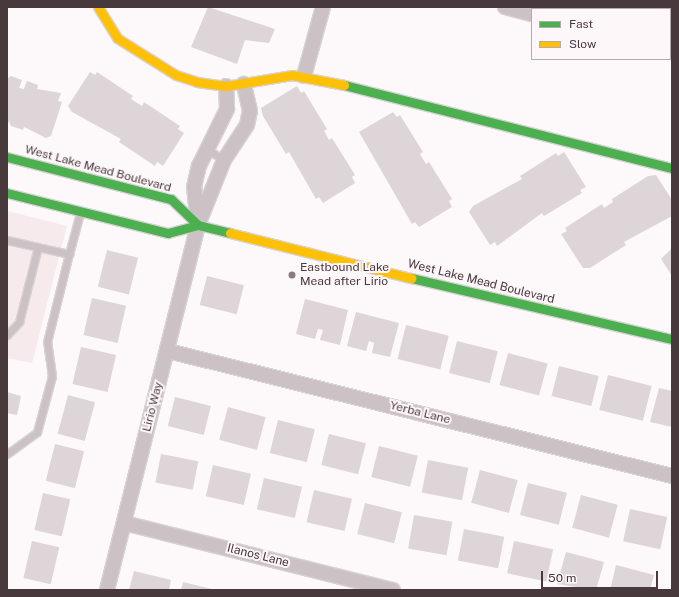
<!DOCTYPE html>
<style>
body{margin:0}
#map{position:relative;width:679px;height:597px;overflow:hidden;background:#fdf8fa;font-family:"Public Sans",sans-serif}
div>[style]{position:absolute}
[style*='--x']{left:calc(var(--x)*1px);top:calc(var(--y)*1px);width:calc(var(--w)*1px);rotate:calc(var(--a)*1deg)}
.built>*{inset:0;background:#f7eaed}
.building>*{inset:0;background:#ded5d8;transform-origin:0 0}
.roads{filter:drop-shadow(1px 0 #d8d3d4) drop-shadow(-1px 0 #d8d3d4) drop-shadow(0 1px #d8d3d4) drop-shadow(0 -1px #d8d3d4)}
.lane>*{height:7px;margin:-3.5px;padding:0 3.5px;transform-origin:3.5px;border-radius:3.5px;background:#ccc2c5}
.street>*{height:14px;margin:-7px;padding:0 7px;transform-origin:7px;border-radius:7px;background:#ccc2c5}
.fast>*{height:9px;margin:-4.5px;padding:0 4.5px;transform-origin:4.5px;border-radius:4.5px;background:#4caf50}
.slow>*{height:9px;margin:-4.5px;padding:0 4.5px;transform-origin:4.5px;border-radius:4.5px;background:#ffc107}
.dots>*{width:11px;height:11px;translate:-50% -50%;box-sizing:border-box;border:2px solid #fef7f9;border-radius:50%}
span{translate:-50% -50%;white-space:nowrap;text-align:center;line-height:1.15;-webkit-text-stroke:4px #fef7f9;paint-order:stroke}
.street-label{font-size:12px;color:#47393c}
.poi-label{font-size:12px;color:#47393c}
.left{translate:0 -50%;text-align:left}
.frame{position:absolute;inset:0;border:8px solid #47393c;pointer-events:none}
.legend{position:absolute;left:531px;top:8px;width:140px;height:52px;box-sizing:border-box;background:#fef7f9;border:1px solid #b5abad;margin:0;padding:5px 7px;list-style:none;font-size:12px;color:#47393c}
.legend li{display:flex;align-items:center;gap:8px;height:20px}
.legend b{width:20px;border:1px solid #b5abad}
.scale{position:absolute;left:541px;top:571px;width:117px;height:18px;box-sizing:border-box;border:2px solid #47393c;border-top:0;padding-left:5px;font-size:12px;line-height:14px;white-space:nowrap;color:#47393c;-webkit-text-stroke:3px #fef7f9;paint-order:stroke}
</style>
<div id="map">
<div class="built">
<i style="clip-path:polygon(7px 211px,67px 226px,32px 363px,7px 358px)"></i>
</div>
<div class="building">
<i style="clip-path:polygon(208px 7px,275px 29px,269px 43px,245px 40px,237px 64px,191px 47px)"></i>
<i style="clip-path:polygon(90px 72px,95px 75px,97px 72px,133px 96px,131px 99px,142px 106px,144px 102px,180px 126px,178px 129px,184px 133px,163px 166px,157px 162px,155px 166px,119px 142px,121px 139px,72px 112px,68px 106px)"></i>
<i style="clip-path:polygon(11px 76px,22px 80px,19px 88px,24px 89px,27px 81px,38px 85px,37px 89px,61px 93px,58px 101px,62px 102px,51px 136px,46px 138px,24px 127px,23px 130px,11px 126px,9px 121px,7px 127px,7px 79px)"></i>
<i style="clip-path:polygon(297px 86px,301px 93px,304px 91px,327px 129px,324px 131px,329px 140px,332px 138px,355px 175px,352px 177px,355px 183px,323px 203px,319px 197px,316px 199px,289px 152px,286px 154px,263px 116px,261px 108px)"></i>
<i style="clip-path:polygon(393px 112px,397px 117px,400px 115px,423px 152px,420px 154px,426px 164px,429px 162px,452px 199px,449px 201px,452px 207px,419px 227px,415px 222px,412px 224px,359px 132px)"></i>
<i style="clip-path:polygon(564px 152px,586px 187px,580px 190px,582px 193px,544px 216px,542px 213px,497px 246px,495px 242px,490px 245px,469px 212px,473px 206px,522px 179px,520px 176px,556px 153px,558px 156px)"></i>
<i style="clip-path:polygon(656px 175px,672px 200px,672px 216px,624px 242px,626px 245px,590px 268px,583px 268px,561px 234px,567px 231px,565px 228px,602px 204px,604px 208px,613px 202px,612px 199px,648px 176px)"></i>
<i style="clip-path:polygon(672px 248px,672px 276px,661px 259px)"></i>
<i style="left:107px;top:250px;width:32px;height:38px;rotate:14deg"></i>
<i style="left:207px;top:276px;width:38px;height:30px;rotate:14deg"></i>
<i style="left:92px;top:298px;width:35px;height:38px;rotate:13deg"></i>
<i style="clip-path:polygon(305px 299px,348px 310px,340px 345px,320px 340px,323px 330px,318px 329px,315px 339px,296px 334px)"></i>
<i style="clip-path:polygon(356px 312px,399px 323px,390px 357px,372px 353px,374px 343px,369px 341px,366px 351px,347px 346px)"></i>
<i style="left:406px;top:325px;width:44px;height:35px;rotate:14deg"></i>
<i style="left:457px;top:341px;width:42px;height:33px;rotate:14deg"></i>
<i style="left:81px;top:347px;width:36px;height:38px;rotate:13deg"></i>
<i style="left:508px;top:353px;width:41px;height:33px;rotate:15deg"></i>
<i style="left:559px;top:366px;width:41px;height:31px;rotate:14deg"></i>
<i style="left:608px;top:375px;width:45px;height:36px;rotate:14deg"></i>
<i style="clip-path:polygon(659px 388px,672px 391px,672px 427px,650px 422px)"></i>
<i style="clip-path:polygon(7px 392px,21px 396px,17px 415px,7px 413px)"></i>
<i style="left:68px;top:395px;width:28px;height:40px;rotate:15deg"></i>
<i style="left:175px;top:397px;width:37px;height:30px;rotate:14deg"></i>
<i style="left:228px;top:407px;width:39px;height:34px;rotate:15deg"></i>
<i style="left:278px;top:420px;width:38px;height:34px;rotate:14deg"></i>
<i style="left:329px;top:434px;width:38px;height:32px;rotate:14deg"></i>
<i style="left:55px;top:444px;width:30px;height:38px;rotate:14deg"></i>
<i style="left:379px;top:446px;width:40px;height:32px;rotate:14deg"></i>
<i style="left:161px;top:454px;width:38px;height:29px;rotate:11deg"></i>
<i style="left:428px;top:460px;width:41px;height:33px;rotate:11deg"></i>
<i style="left:213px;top:465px;width:39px;height:32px;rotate:13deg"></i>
<i style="left:480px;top:470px;width:39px;height:34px;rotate:15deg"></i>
<i style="left:264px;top:478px;width:39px;height:32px;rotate:13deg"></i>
<i style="left:528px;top:483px;width:40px;height:33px;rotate:14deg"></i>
<i style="left:314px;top:490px;width:39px;height:33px;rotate:13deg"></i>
<i style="left:43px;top:493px;width:28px;height:38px;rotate:13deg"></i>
<i style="left:581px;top:495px;width:38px;height:34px;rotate:15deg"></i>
<i style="left:365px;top:503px;width:38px;height:32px;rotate:14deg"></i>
<i style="left:630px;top:509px;width:38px;height:33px;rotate:12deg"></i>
<i style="left:414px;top:515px;width:39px;height:34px;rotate:10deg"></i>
<i style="left:464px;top:529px;width:41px;height:32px;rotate:11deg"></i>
<i style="left:32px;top:541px;width:28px;height:38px;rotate:13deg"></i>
<i style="left:514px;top:541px;width:40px;height:33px;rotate:12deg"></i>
<i style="clip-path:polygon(566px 552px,604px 562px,596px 590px,557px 584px)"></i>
<i style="clip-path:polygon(616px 565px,654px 575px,650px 590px,610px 590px)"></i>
<i style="clip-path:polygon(134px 571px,171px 580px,169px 590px,129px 590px)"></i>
<i style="clip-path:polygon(183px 582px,212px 589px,212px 590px,181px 590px)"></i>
</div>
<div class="roads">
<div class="lane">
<i style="--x:206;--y:149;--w:21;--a:31"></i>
<i style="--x:7;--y:240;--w:64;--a:12.7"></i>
<i style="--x:69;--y:254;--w:42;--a:-75"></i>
<i style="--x:7;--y:335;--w:18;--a:-47"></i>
<i style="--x:19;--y:322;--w:77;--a:-75.8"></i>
<i style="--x:7;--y:454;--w:37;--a:-36"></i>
<i style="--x:37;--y:432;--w:58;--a:-75"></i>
<i style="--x:52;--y:376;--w:34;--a:-98"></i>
<i style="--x:47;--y:342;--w:91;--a:-76"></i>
</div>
<div class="street">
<i style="--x:505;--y:7;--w:28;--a:15"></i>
<i style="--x:670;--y:48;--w:2;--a:27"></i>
<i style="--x:304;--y:76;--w:72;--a:-74.6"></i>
<i style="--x:198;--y:224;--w:37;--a:-96"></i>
<i style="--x:194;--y:187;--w:22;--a:-77"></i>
<i style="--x:199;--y:166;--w:64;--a:-63.8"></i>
<i style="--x:227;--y:109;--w:23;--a:-92"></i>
<i style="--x:168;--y:351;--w:519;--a:13.93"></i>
<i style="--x:124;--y:523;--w:277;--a:14"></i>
<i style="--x:107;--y:590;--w:376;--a:-76"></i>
<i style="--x:198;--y:225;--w:70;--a:-68.2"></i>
<i style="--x:224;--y:160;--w:42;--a:-56.7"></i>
<i style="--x:247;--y:125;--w:14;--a:-78"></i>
<i style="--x:250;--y:111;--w:28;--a:-103"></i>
</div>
<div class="fast">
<i style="--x:344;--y:85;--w:338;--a:14.2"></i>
<i style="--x:7;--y:157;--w:169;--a:14.4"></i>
<i style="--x:171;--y:199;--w:37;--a:44"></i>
<i style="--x:7;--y:193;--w:166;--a:14"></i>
<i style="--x:168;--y:233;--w:31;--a:-15"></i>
<i style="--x:198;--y:225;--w:33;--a:14"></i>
<i style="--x:411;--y:278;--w:268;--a:13.2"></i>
</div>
<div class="slow">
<i style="--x:98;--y:7;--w:36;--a:58"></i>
<i style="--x:117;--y:38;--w:70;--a:32.1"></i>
<i style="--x:176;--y:75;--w:22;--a:18"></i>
<i style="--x:197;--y:82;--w:29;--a:8"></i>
<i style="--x:226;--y:86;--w:67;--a:-9.5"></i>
<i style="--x:292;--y:75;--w:53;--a:10.9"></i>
<i style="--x:230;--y:233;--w:187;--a:14"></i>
</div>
</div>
<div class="dots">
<i style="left:292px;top:275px;background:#877c7e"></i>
</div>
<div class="street-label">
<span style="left:98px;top:169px;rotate:15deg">West Lake Mead Boulevard</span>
<span style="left:481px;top:282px;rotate:14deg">West Lake Mead Boulevard</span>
<span style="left:153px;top:407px;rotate:-76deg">Lirio Way</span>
<span style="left:420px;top:413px;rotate:14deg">Yerba Lane</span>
<span style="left:258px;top:556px;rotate:14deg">Ilanos Lane</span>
</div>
<div class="poi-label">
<span class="left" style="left:300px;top:275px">Eastbound Lake<br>Mead after Lirio</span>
</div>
<div class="frame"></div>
<ul class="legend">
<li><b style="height:5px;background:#4caf50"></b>Fast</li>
<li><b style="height:5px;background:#ffc107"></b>Slow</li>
</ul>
<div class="scale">50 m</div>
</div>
